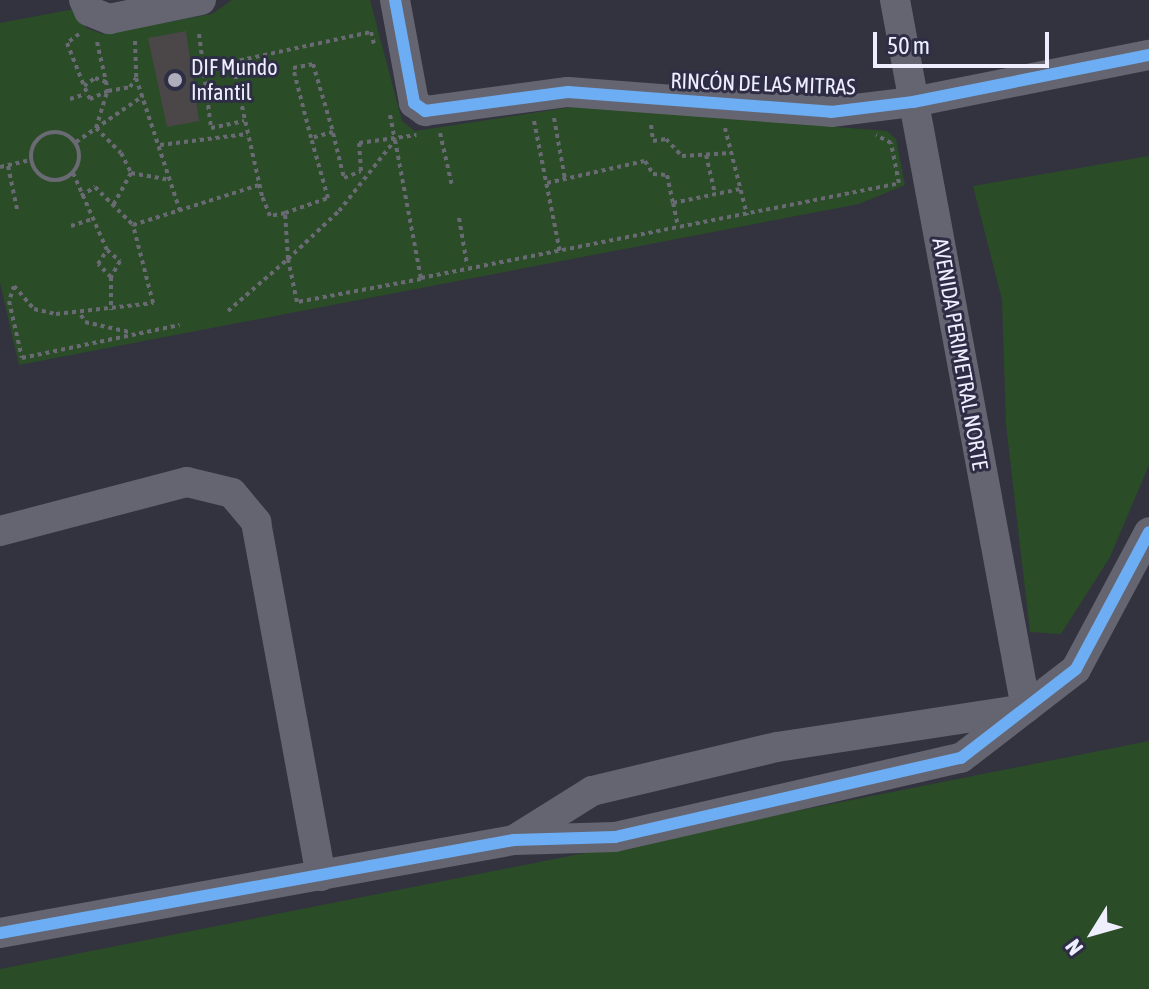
<!DOCTYPE html>
<meta charset="utf-8">
<style>
body{margin:0}
#map{position:relative;width:1149px;height:989px;overflow:hidden;background:#333340;font-family:"Asap Condensed",sans-serif}
div>[style]{position:absolute}
[style*='--x']{left:calc(var(--x)*1px);top:calc(var(--y)*1px);width:calc(var(--w)*1px);rotate:calc(var(--a)*1deg)}
.green>*{inset:0;background:#2a4c26}
.building>*{inset:0;background:#4b4749}
.path>*{height:4px;margin-top:-2px;transform-origin:0;background:repeating-linear-gradient(90deg,#696a74 0 4px,transparent 0 8px)}
.path>.ring{margin:-2px;padding:0;box-sizing:content-box;background:none;border:4px solid #696a74;border-radius:50%}
.minor>*{height:30px;margin:-15px;padding:0 15px;transform-origin:15px;border-radius:15px;background:#646570}
.cycleway>*{height:12px;margin:-6px;padding:0 6px;transform-origin:6px;border-radius:6px;background:#6dadf4}
.dots>*{width:22px;height:22px;translate:-50% -50%;box-sizing:border-box;border:4px solid #2d2d46;border-radius:50%}
span{translate:-50% -50%;white-space:nowrap;text-align:center;line-height:1.15;-webkit-text-stroke:6px #2d2d46;paint-order:stroke}
.poi-label{font-size:22px;color:#eef}
.left{translate:0 -50%;text-align:left}
.street-label{font-size:22px;color:#eef}
.north{position:absolute;left:1053px;top:893px;width:80px;height:80px;-webkit-text-stroke:6px #2d2d46;paint-order:stroke;rotate:233deg;font-size:22px;font-weight:700;line-height:32px;text-align:center;color:#eef}
.north::after{content:'';display:block;margin:auto;width:28px;height:36px;background:#eef;clip-path:polygon(50% 0,100% 100%,50% 72%,0 100%)}
.scale{position:absolute;left:873px;top:32px;width:176px;height:36px;box-sizing:border-box;border:4px solid #eef;border-top:0;padding-left:10px;font-size:24px;line-height:28px;white-space:nowrap;color:#eef;-webkit-text-stroke:6px #2d2d46;paint-order:stroke}
</style>
<div id="map">
<div class="green">
<i style="clip-path:polygon(232px 0,370px 0,402px 121px,415px 131px,578px 106px,887px 131px,896px 139px,905px 185px,859px 204px,19px 365px,0 283px,0 23px,74px 9px,86px 28px,103px 34px,212px 14px)"></i>
<i style="clip-path:polygon(1149px 156px,1149px 465px,1110px 557px,1061px 634px,1030px 632px,1006px 424px,1002px 300px,973px 186px)"></i>
<i style="clip-path:polygon(1149px 741px,1149px 989px,0 989px,0 969px)"></i>
</div>
<div class="building">
<i style="clip-path:polygon(186px 31px,199px 121px,167px 127px,148px 38px)"></i>
</div>
<div class="path">
<i style="--x:79;--y:34;--w:15;--a:143"></i>
<i style="--x:67;--y:43;--w:46;--a:68.4"></i>
<i style="--x:199;--y:34;--w:95;--a:82.7"></i>
<i style="--x:211;--y:128;--w:34;--a:-12"></i>
<i style="--x:135;--y:41;--w:37;--a:88"></i>
<i style="--x:136;--y:78;--w:140;--a:71.7"></i>
<i style="--x:97;--y:42;--w:50;--a:77.3"></i>
<i style="--x:108;--y:91;--w:22;--a:-10"></i>
<i style="--x:130;--y:87;--w:11;--a:-56"></i>
<i style="--x:108;--y:91;--w:20;--a:156"></i>
<i style="--x:90;--y:99;--w:14;--a:-115"></i>
<i style="--x:84;--y:86;--w:14;--a:-36"></i>
<i style="--x:95;--y:78;--w:15;--a:20"></i>
<i style="--x:70;--y:99;--w:16;--a:-18"></i>
<i style="--x:390;--y:115;--w:25;--a:79"></i>
<i style="--x:395;--y:140;--w:141;--a:79.4"></i>
<i style="--x:421;--y:279;--w:126;--a:169.5"></i>
<i style="--x:297;--y:302;--w:44;--a:-101.8"></i>
<i style="--x:288;--y:259;--w:70;--a:-43.3"></i>
<i style="--x:339;--y:211;--w:90;--a:-51.7"></i>
<i style="--x:554;--y:118;--w:62;--a:79.8"></i>
<i style="--x:534;--y:121;--w:134;--a:78.8"></i>
<i style="--x:651;--y:125;--w:16;--a:83"></i>
<i style="--x:653;--y:141;--w:13;--a:-9"></i>
<i style="--x:666;--y:139;--w:23;--a:47"></i>
<i style="--x:682;--y:156;--w:49;--a:-3.5"></i>
<i style="--x:96;--y:128;--w:35;--a:45"></i>
<i style="--x:121;--y:153;--w:22;--a:63"></i>
<i style="--x:131;--y:173;--w:38;--a:119"></i>
<i style="--x:96;--y:128;--w:37;--a:-73"></i>
<i style="--x:725;--y:128;--w:90;--a:75.8"></i>
<i class="ring" style="left:31px;top:132px;width:44px;height:44px"></i>
<i style="--x:333;--y:133;--w:46;--a:76.3"></i>
<i style="--x:344;--y:178;--w:18;--a:-22"></i>
<i style="--x:361;--y:171;--w:28;--a:-94"></i>
<i style="--x:359;--y:143;--w:58;--a:-8"></i>
<i style="--x:440;--y:133;--w:54;--a:77.2"></i>
<i style="--x:76;--y:142;--w:81;--a:-34.5"></i>
<i style="--x:160;--y:145;--w:88;--a:-7.2"></i>
<i style="--x:706;--y:155;--w:40;--a:77"></i>
<i style="--x:8;--y:166;--w:44;--a:78.2"></i>
<i style="--x:0;--y:167;--w:28;--a:-13"></i>
<i style="--x:73;--y:173;--w:84;--a:66.2"></i>
<i style="--x:131;--y:173;--w:36;--a:10"></i>
<i style="--x:547;--y:183;--w:100;--a:-12.7"></i>
<i style="--x:645;--y:161;--w:15;--a:58"></i>
<i style="--x:653;--y:174;--w:14;--a:4"></i>
<i style="--x:667;--y:175;--w:29;--a:78"></i>
<i style="--x:673;--y:203;--w:68;--a:-11.8"></i>
<i style="--x:81;--y:196;--w:17;--a:-33"></i>
<i style="--x:95;--y:187;--w:54;--a:45"></i>
<i style="--x:133;--y:225;--w:132;--a:-17.6"></i>
<i style="--x:673;--y:203;--w:24;--a:78"></i>
<i style="--x:285;--y:213;--w:46;--a:-19.2"></i>
<i style="--x:328;--y:198;--w:62;--a:-105.8"></i>
<i style="--x:311;--y:138;--w:72;--a:-104.4"></i>
<i style="--x:293;--y:68;--w:20;--a:-11"></i>
<i style="--x:313;--y:64;--w:71;--a:73.6"></i>
<i style="--x:333;--y:132;--w:23;--a:165"></i>
<i style="--x:459;--y:218;--w:48;--a:80.3"></i>
<i style="--x:71;--y:226;--w:22;--a:-18"></i>
<i style="--x:111;--y:277;--w:18;--a:-135"></i>
<i style="--x:98;--y:264;--w:17;--a:-57"></i>
<i style="--x:107;--y:250;--w:17;--a:40"></i>
<i style="--x:120;--y:261;--w:18;--a:119"></i>
<i style="--x:111;--y:277;--w:33;--a:90"></i>
<i style="--x:421;--y:278;--w:487;--a:-11.2"></i>
<i style="--x:899;--y:183;--w:41;--a:-101.3"></i>
<i style="--x:891;--y:143;--w:17;--a:-152"></i>
<i style="--x:14;--y:286;--w:16;--a:108"></i>
<i style="--x:9;--y:301;--w:58;--a:77.2"></i>
<i style="--x:22;--y:358;--w:161;--a:-11.8"></i>
<i style="--x:14;--y:286;--w:30;--a:49"></i>
<i style="--x:34;--y:309;--w:23;--a:13"></i>
<i style="--x:56;--y:314;--w:98;--a:-6.5"></i>
<i style="--x:153;--y:303;--w:81;--a:-104.4"></i>
<i style="--x:228;--y:311;--w:79;--a:-40.9"></i>
<i style="--x:288;--y:259;--w:46;--a:-93.7"></i>
<i style="--x:285;--y:213;--w:15;--a:169"></i>
<i style="--x:270;--y:216;--w:22;--a:-112"></i>
<i style="--x:262;--y:196;--w:137;--a:-102.6"></i>
<i style="--x:232;--y:62;--w:142;--a:-12.2"></i>
<i style="--x:371;--y:32;--w:12;--a:76"></i>
<i style="--x:81;--y:315;--w:8;--a:60"></i>
<i style="--x:85;--y:322;--w:45;--a:12.8"></i>
</div>
<div class="minor">
<i style="--x:84;--y:0;--w:12;--a:66"></i>
<i style="--x:89;--y:11;--w:22;--a:22"></i>
<i style="--x:109;--y:19;--w:94;--a:-11.7"></i>
<i style="--x:395;--y:0;--w:105;--a:79.5"></i>
<i style="--x:414;--y:103;--w:14;--a:36"></i>
<i style="--x:425;--y:111;--w:144;--a:-7.6"></i>
<i style="--x:568;--y:92;--w:264;--a:4.3"></i>
<i style="--x:831;--y:112;--w:83;--a:-7"></i>
<i style="--x:913;--y:102;--w:241;--a:-11.3"></i>
<i style="--x:895;--y:0;--w:720;--a:79.52"></i>
<i style="--x:0;--y:531;--w:193;--a:-14.7"></i>
<i style="--x:187;--y:482;--w:46;--a:13.7"></i>
<i style="--x:232;--y:493;--w:38;--a:50"></i>
<i style="--x:256;--y:522;--w:360;--a:79.6"></i>
<i style="--x:514;--y:840;--w:92;--a:-32.1"></i>
<i style="--x:592;--y:791;--w:190;--a:-13.4"></i>
<i style="--x:777;--y:747;--w:246;--a:-8.7"></i>
<i style="--x:0;--y:933;--w:522;--a:-10.26"></i>
<i style="--x:514;--y:840;--w:101;--a:-1.7"></i>
<i style="--x:615;--y:837;--w:355;--a:-12.9"></i>
<i style="--x:961;--y:758;--w:145;--a:-37.7"></i>
<i style="--x:1076;--y:669;--w:155;--a:-61.9"></i>
</div>
<div class="cycleway">
<i style="--x:395;--y:0;--w:105;--a:79.5"></i>
<i style="--x:414;--y:103;--w:14;--a:36"></i>
<i style="--x:425;--y:111;--w:144;--a:-7.6"></i>
<i style="--x:568;--y:92;--w:264;--a:4.3"></i>
<i style="--x:831;--y:112;--w:83;--a:-7"></i>
<i style="--x:913;--y:102;--w:241;--a:-11.3"></i>
<i style="--x:0;--y:933;--w:522;--a:-10.26"></i>
<i style="--x:514;--y:840;--w:101;--a:-1.7"></i>
<i style="--x:615;--y:837;--w:355;--a:-12.9"></i>
<i style="--x:961;--y:758;--w:145;--a:-37.7"></i>
<i style="--x:1076;--y:669;--w:155;--a:-61.9"></i>
</div>
<div class="dots">
<i style="left:175px;top:80px;background:#adadbc"></i>
</div>
<div class="poi-label">
<span class="left" style="left:191px;top:80px">DIF Mundo<br>Infantil</span>
</div>
<div class="street-label">
<span style="left:763px;top:84px;rotate:2deg">RINCÓN DE LAS MITRAS</span>
<span style="left:960px;top:354px;rotate:80deg">AVENIDA PERIMETRAL NORTE</span>
</div>
<div class="north">N</div>
<div class="scale">50 m</div>
</div>
